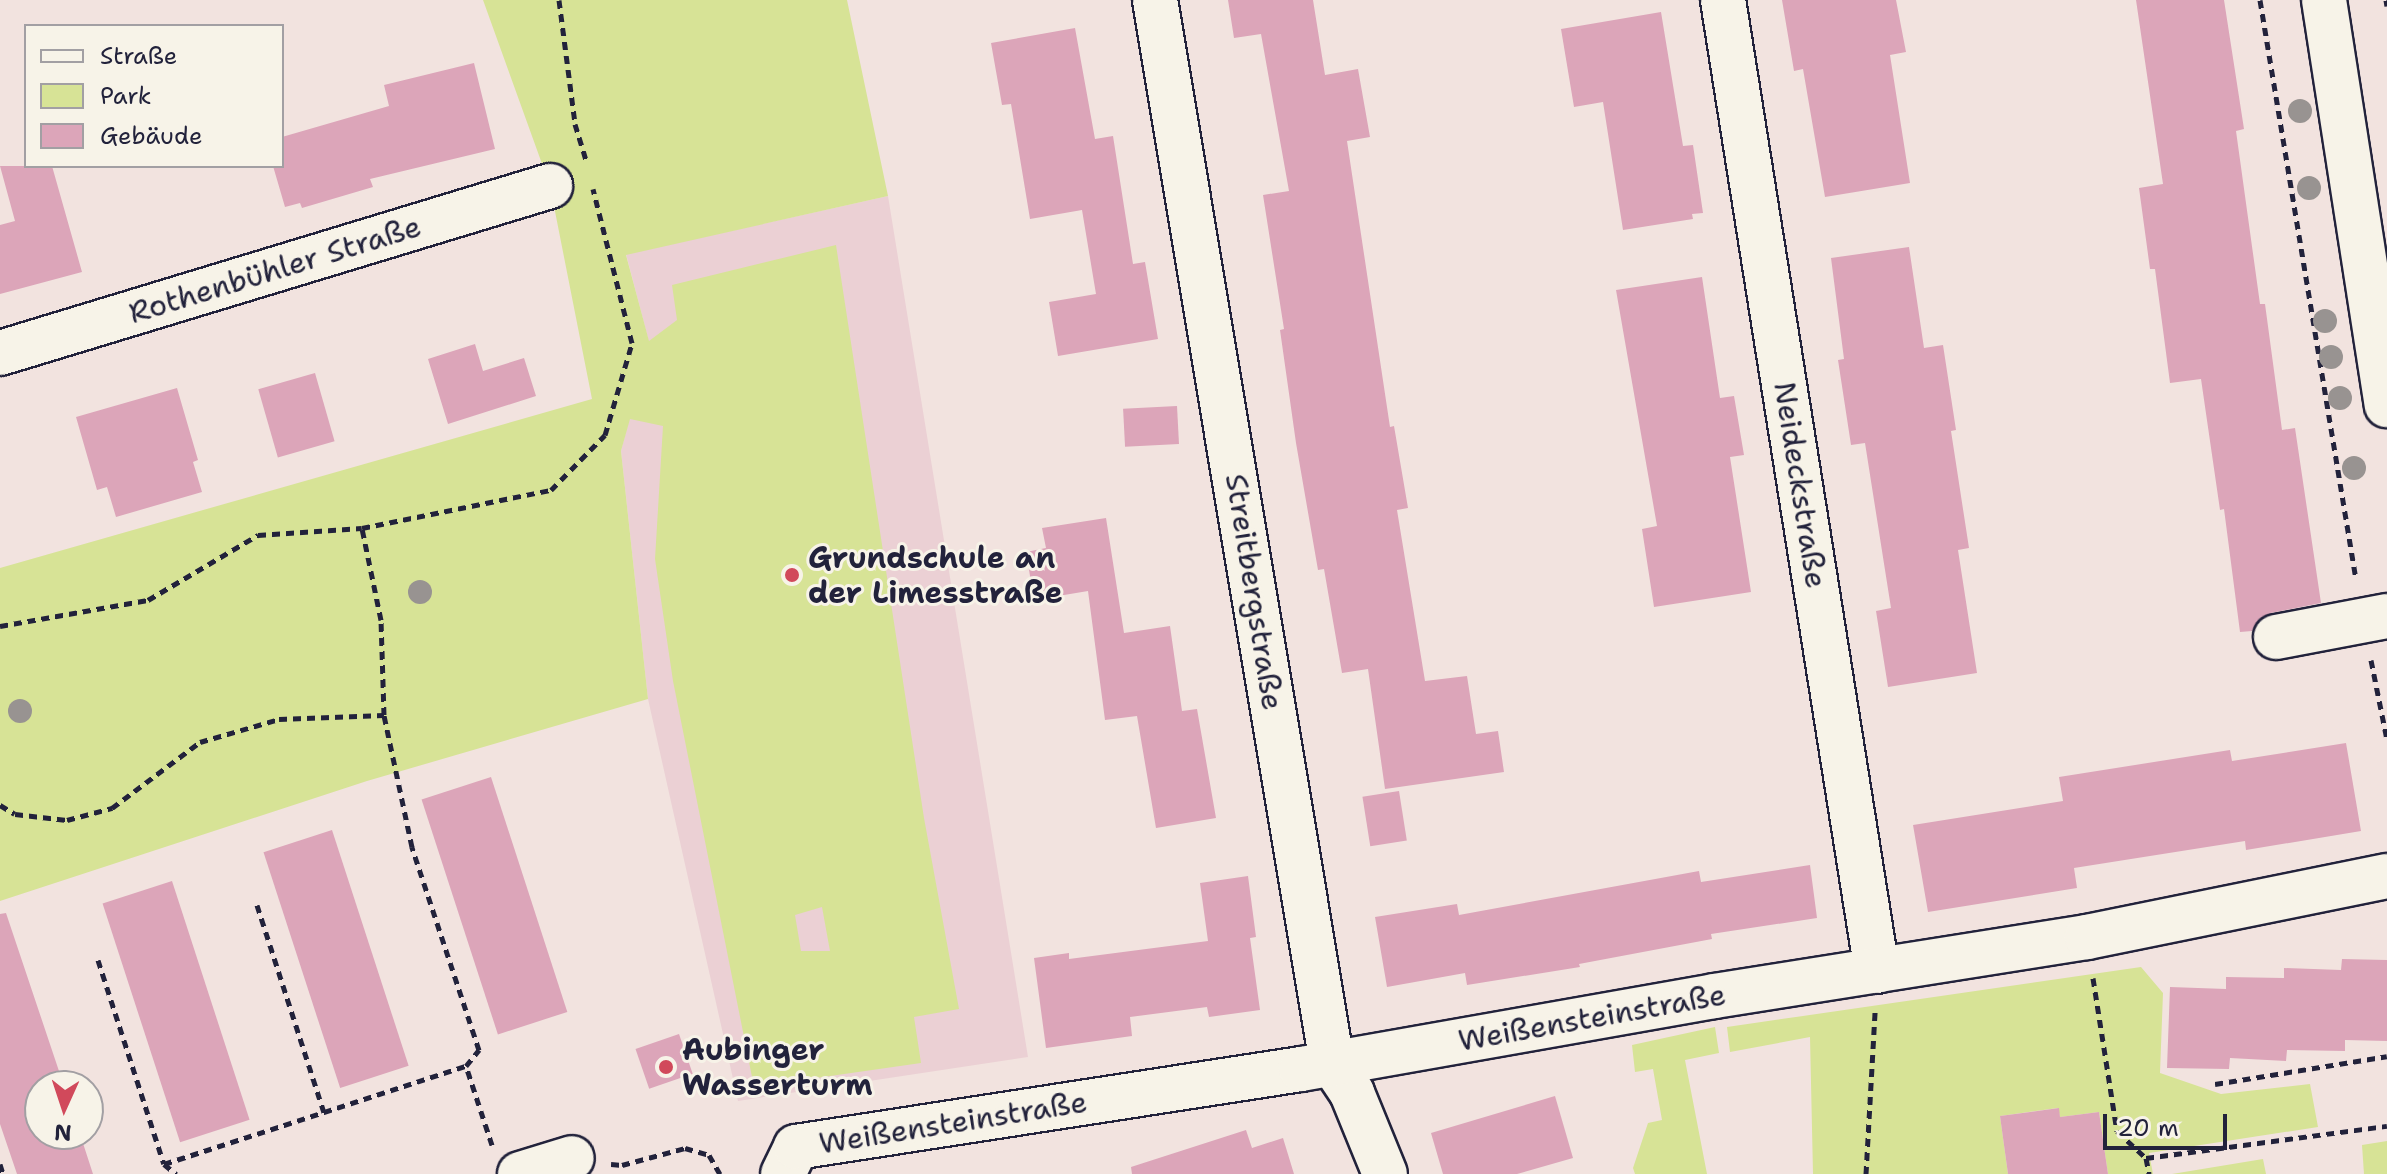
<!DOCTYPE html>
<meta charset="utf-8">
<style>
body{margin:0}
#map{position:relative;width:2387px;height:1174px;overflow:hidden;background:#f2e3df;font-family:"Shantell Sans",sans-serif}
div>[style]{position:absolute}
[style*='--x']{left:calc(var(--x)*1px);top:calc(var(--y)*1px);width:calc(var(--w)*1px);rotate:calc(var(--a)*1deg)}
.built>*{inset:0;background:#ebd0d4}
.green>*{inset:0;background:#d7e396}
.building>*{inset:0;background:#dca5b9;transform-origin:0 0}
.path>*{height:5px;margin-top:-2.5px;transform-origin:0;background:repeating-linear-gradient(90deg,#22223b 0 8px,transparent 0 14px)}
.roads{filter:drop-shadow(2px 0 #22223b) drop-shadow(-2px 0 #22223b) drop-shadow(0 2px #22223b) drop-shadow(0 -2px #22223b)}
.minor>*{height:44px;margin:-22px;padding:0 22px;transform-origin:22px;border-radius:22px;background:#f7f3e8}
.trees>*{width:24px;height:24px;margin:-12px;border-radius:50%;background:#989391}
.dots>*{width:22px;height:22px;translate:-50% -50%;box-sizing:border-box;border:4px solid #f7f3e8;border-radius:50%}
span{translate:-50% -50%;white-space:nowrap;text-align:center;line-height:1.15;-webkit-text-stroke:6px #f7f3e8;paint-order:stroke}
.street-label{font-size:30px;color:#22223b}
.poi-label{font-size:30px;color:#22223b;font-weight:700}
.left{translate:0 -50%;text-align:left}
.legend{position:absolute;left:24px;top:24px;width:260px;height:144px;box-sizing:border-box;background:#f7f3e8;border:2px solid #a29fa3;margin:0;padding:10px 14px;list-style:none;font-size:24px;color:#22223b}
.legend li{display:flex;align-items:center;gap:16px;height:40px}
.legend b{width:40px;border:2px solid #a29fa3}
.north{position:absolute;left:24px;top:1070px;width:80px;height:80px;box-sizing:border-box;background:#f7f3e8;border:2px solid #a29fa3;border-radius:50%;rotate:183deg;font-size:22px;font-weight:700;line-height:32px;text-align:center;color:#22223b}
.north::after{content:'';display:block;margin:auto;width:28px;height:36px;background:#d1495b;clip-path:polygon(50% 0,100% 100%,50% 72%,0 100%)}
.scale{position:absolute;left:2103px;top:1114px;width:124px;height:36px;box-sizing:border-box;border:4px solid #22223b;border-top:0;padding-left:10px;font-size:24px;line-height:28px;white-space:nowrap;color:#22223b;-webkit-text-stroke:6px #f7f3e8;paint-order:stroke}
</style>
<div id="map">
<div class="built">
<i style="clip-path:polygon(888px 196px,1028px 1057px,738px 1101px,648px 699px,621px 451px,649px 342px,626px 254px)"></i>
</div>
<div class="green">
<i style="clip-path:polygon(evenodd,483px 0,847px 0,888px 196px,626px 255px,649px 341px,677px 320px,672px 285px,836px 245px,924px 818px,959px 1009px,914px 1017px,921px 1063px,754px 1087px,673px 681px,655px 559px,663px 426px,630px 419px,621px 451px,648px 699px,367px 781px,0 901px,0 568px,592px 399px,550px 186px,483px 0,822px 907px,830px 951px,801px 951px,795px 915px,822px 907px)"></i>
<i style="clip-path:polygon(2141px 967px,2163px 993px,2160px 1073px,2221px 1094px,2310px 1084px,2318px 1127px,2149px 1153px,2153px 1174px,2108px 1174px,2099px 1112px,2060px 1117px,2058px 1108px,2000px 1116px,2008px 1174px,1813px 1174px,1810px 1037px,1730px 1052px,1727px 1027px)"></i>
<i style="clip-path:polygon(1715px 1027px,1719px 1053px,1685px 1060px,1707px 1174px,1635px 1174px,1633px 1168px,1648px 1123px,1662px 1120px,1653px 1069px,1635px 1072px,1632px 1045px)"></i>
<i style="clip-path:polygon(2387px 1141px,2387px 1174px,2364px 1174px,2362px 1145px)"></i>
<i style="clip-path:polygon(2263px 1159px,2266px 1174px,2172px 1174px)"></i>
</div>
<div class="building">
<i style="clip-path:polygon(1228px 0,1313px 0,1325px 75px,1358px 69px,1370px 137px,1347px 141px,1390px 427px,1394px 426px,1408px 508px,1397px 510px,1425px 681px,1467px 676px,1476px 734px,1498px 731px,1504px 772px,1385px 789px,1368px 669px,1342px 673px,1324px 569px,1318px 570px,1296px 443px,1280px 330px,1284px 329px,1263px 195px,1289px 191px,1261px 34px,1234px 38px)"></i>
<i style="clip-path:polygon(1782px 0,1896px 0,1906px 52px,1890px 55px,1910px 183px,1825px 197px,1803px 69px,1794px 71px)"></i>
<i style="clip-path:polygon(2136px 0,2224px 0,2244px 129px,2236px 131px,2260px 304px,2265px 304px,2282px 430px,2295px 428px,2321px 603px,2271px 613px,2259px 619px,2252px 631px,2240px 632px,2224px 509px,2220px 510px,2201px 379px,2170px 383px,2155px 269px,2150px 269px,2139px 188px,2163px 184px)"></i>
<i style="clip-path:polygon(1661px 12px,1683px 146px,1693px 145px,1703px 213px,1692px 214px,1693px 219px,1623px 230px,1603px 102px,1574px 107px,1561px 29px)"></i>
<i style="clip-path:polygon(1075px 28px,1095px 139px,1113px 136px,1133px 264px,1145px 262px,1158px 339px,1058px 356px,1049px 302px,1096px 294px,1082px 210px,1030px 219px,1011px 104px,1002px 105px,991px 43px)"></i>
<i style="clip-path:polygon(474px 63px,495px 149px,370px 179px,373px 187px,302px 208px,300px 203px,285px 207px,273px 166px,282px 166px,282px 137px,389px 106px,384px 85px)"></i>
<i style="clip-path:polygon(0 166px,52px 166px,82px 272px,0 294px,0 225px,15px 221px)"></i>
<i style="clip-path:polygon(1909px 247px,1924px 348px,1943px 345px,1956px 430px,1951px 431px,1969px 548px,1958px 550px,1977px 673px,1888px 687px,1876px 611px,1891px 608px,1865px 443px,1851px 445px,1838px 360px,1844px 359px,1831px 258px)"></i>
<i style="clip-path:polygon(1702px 277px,1720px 398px,1734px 396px,1744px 455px,1730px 457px,1751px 592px,1654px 607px,1642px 529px,1657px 526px,1616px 290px)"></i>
<i style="clip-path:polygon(475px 344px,483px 371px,524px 358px,536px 396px,448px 424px,428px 359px)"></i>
<i style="left:315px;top:373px;width:71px;height:59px;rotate:74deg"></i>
<i style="clip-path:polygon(177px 388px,198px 460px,193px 462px,202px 492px,116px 517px,107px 487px,97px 490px,76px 417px)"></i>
<i style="left:1177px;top:406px;width:38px;height:54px;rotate:87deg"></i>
<i style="clip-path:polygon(1106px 518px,1124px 633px,1170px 626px,1182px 711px,1197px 709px,1216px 818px,1156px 828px,1137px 716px,1105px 720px,1088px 591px,1034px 600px,1026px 552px,1046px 548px,1042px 528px)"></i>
<i style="clip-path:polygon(2346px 743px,2361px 831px,2246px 850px,2245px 841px,2074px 868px,2077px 888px,1928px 912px,1913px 825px,2063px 801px,2059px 777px,2230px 750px,2232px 761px)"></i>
<i style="left:491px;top:777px;width:247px;height:73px;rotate:72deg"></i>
<i style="left:1399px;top:791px;width:50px;height:37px;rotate:81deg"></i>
<i style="left:332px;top:830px;width:248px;height:72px;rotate:72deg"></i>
<i style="clip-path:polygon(1810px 865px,1817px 918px,1711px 934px,1712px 939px,1579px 964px,1580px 967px,1467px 985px,1465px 973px,1387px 987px,1375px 917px,1457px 904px,1459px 915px,1699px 871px,1701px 882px)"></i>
<i style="clip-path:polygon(1248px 876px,1256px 937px,1250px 938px,1260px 1010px,1209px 1017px,1207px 1007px,1130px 1017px,1132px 1036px,1046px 1048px,1034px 958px,1069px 953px,1069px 959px,1208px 941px,1200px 883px)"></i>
<i style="left:172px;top:881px;width:251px;height:73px;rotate:72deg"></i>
<i style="clip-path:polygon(6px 913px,64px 1086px,40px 1086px,40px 1134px,80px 1134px,93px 1174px,17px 1174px,0 1124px,0 914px)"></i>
<i style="clip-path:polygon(2342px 959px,2387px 960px,2387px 1041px,2345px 1040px,2345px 1051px,2287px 1050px,2286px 1061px,2230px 1058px,2229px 1069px,2167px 1068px,2170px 987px,2226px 989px,2226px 977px,2284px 978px,2284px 968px,2341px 970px)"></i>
<i style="left:679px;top:1034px;width:42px;height:46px;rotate:71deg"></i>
<i style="clip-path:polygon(1555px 1096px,1573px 1158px,1517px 1174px,1443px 1174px,1431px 1133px)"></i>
<i style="clip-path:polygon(2059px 1108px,2060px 1117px,2099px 1112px,2108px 1174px,2008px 1174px,2000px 1116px)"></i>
<i style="clip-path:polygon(1246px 1130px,1252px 1148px,1283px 1138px,1294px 1174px,1132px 1174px,1131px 1167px)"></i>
</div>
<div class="path">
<i style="--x:559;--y:0;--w:125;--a:82.6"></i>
<i style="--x:575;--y:124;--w:38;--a:73"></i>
<i style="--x:2260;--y:0;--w:587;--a:80.59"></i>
<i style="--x:2386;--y:0;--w:6;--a:81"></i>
<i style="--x:0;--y:626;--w:150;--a:-10"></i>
<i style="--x:148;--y:600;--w:128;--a:-30.6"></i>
<i style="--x:258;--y:535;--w:104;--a:-3.9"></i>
<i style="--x:2371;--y:660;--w:81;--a:78.6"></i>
<i style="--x:0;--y:805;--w:17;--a:31"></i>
<i style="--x:15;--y:814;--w:52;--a:6.6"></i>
<i style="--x:67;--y:820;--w:47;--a:-14.9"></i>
<i style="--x:112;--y:808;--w:110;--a:-36.9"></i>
<i style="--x:200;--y:742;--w:82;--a:-16.2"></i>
<i style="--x:279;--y:719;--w:105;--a:-2.2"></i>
<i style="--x:257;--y:905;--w:218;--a:72.1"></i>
<i style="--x:98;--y:960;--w:214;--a:72.1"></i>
<i style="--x:164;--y:1164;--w:16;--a:40"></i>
<i style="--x:2093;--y:978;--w:155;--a:81.1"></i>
<i style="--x:2117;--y:1131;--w:40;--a:43"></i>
<i style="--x:2146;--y:1158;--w:16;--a:79"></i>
<i style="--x:2215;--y:1084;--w:174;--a:-9.2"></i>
<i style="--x:492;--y:1145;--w:83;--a:-108.2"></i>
<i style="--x:466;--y:1066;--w:21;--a:-51"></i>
<i style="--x:479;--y:1050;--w:214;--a:-108.3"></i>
<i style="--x:412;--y:847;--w:135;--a:-102"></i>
<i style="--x:384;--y:715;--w:95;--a:-91.8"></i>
<i style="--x:381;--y:620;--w:94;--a:-101.7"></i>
<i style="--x:362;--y:528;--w:193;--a:-11.4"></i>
<i style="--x:551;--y:490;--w:77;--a:-45.5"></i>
<i style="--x:605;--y:435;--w:96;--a:-73.6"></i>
<i style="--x:632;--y:343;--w:159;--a:-104.2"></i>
<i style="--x:2146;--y:1158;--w:243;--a:-7.6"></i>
<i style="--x:0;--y:1164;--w:10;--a:73"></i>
<i style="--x:164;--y:1164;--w:318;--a:-18"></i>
<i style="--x:611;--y:1164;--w:11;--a:5"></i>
<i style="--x:622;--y:1165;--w:65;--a:-15.1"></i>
<i style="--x:685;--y:1148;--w:25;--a:16"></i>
<i style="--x:709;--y:1155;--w:22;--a:60"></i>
<i style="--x:1866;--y:1174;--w:162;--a:-86.8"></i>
</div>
<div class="roads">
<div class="minor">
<i style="--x:1155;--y:0;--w:1078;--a:80.55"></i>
<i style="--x:1332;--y:1063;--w:36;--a:56"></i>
<i style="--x:1352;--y:1093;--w:87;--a:67.8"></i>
<i style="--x:1723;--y:0;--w:983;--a:80.99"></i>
<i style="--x:2324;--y:0;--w:410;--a:81.2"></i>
<i style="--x:0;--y:353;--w:575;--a:-16.89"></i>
<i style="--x:2276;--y:637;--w:113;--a:-10.7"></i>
<i style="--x:520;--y:1174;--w:54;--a:-17.1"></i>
<i style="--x:783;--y:1174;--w:30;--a:-64"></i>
<i style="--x:796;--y:1147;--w:511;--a:-8.78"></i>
<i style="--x:1301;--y:1069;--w:419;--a:-10"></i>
<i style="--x:1714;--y:996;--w:378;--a:-9"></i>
<i style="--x:2087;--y:937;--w:306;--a:-11.5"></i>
</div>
</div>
<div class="trees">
<i style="left:2300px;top:111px"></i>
<i style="left:2309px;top:188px"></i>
<i style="left:2325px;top:321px"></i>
<i style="left:2331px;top:357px"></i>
<i style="left:2340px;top:398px"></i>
<i style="left:2354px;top:468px"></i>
<i style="left:420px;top:592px"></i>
<i style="left:20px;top:711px"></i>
</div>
<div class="dots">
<i style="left:792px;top:575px;background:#d1495b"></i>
<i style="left:666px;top:1067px;background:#d1495b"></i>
</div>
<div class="street-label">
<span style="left:275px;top:270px;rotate:-17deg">Rothenbühler Straße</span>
<span style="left:1800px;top:485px;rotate:81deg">Neideckstraße</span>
<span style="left:1254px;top:592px;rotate:81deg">Streitbergstraße</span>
<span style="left:1592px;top:1018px;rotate:-10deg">Weißensteinstraße</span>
<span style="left:953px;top:1123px;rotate:-9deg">Weißensteinstraße</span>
</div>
<div class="poi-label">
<span class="left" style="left:808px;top:575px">Grundschule an<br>der Limesstraße</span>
<span class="left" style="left:682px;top:1067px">Aubinger<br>Wasserturm</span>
</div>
<ul class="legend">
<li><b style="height:10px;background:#f7f3e8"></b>Straße</li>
<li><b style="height:22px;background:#d7e396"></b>Park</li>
<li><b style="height:22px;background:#dca5b9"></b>Gebäude</li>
</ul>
<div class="north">N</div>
<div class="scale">20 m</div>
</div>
